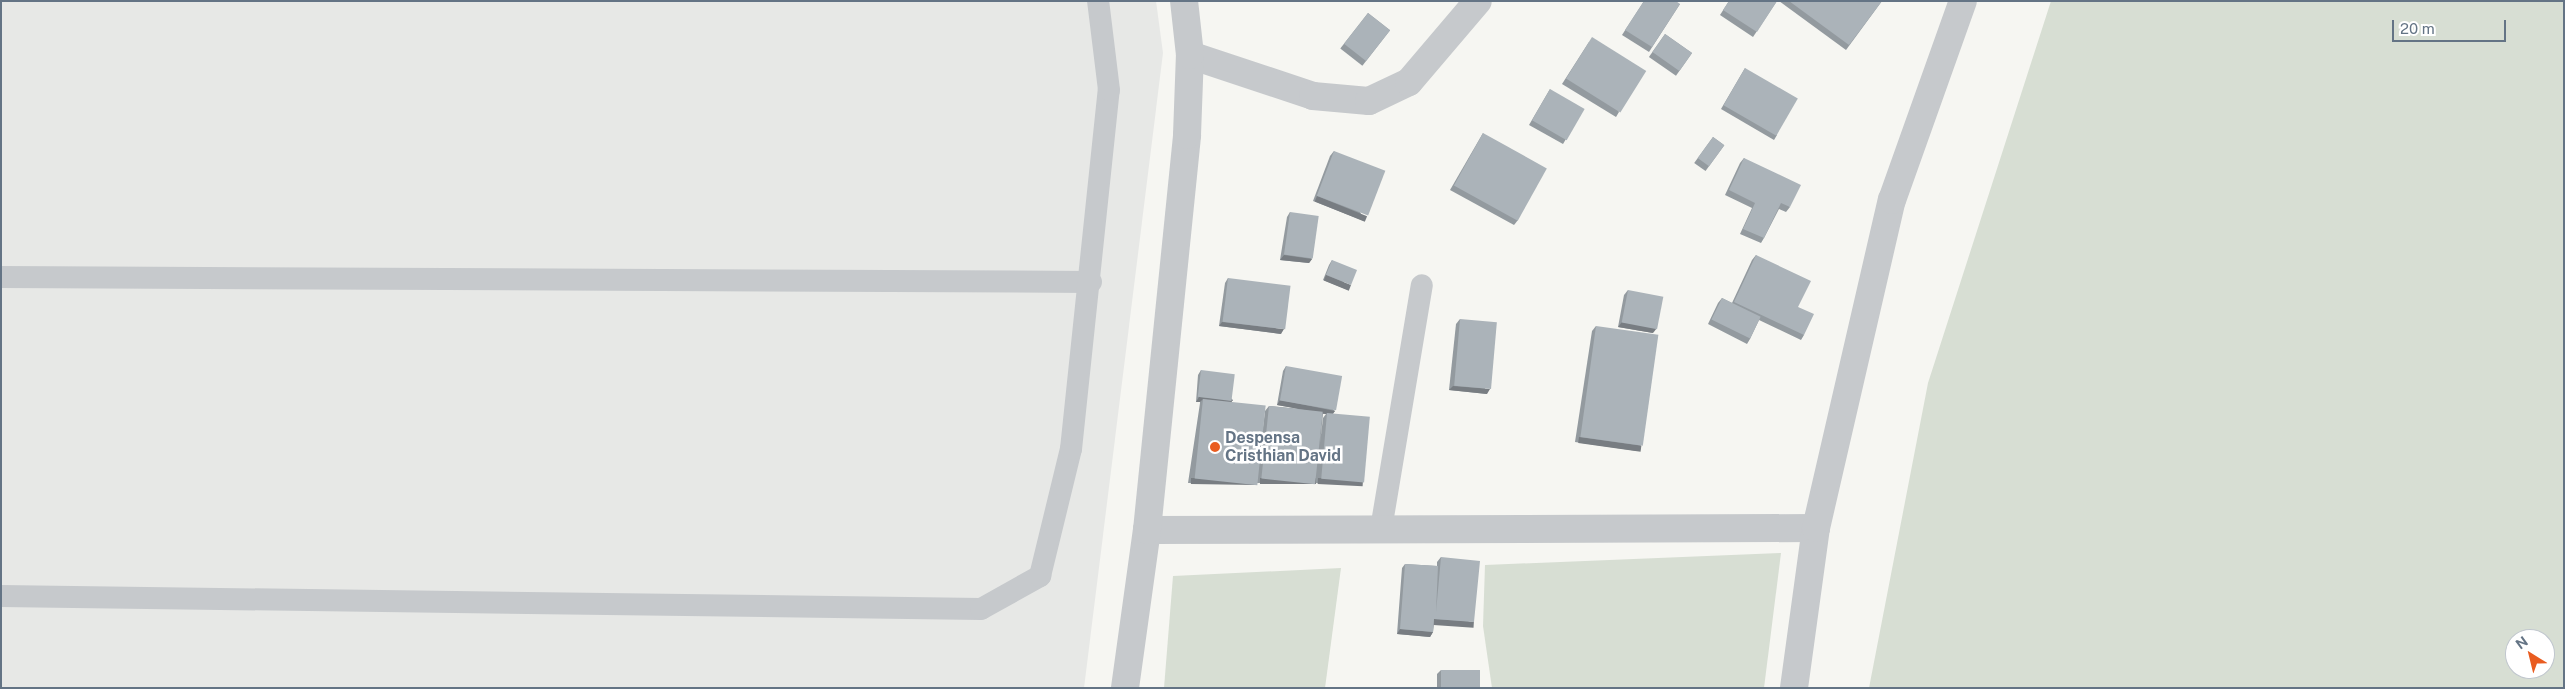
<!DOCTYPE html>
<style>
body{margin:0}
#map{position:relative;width:2565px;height:689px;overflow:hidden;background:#f6f6f2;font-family:"Public Sans",sans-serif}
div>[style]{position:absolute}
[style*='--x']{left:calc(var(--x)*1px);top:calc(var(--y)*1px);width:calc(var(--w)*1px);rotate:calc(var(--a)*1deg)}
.built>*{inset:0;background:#e7e8e6}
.green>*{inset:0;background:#d7ded3}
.lane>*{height:22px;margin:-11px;padding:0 11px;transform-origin:11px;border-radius:11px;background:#c6c9cc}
.street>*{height:28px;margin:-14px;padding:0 14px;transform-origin:14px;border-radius:14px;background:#c6c9cc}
.wall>*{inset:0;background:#939a9f;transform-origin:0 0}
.shaded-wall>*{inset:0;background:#787d82;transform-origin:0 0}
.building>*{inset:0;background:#abb3b9;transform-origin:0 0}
.dots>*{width:14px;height:14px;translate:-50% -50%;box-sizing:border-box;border:2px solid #fff;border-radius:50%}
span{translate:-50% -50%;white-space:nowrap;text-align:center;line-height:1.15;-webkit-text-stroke:5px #fff;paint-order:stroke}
.poi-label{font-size:16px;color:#647485;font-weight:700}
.left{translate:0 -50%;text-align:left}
.frame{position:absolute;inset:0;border:2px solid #647485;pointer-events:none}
.north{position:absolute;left:2505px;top:629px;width:50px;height:50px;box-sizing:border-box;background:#fff;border:1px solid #c1c7ce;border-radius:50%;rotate:324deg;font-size:14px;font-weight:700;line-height:20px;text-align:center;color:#647485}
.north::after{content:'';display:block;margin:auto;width:18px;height:22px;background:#e95c20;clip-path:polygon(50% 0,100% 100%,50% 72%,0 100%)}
.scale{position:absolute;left:2392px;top:20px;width:114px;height:22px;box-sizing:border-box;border:2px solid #647485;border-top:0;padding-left:6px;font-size:15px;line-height:18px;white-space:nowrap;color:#647485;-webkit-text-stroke:4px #fff;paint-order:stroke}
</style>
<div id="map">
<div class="built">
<i style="clip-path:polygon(1px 1px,1156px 1px,1163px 53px,1084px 688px,1px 688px)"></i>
</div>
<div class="green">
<i style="clip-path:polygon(evenodd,2051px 1px,2564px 1px,2564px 688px,1869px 688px,1928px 383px,2051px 1px,2515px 639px,2545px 639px,2545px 669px,2515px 669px,2515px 639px)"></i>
<i style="clip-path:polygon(1781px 553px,1764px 688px,1492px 688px,1483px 626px,1485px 565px)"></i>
<i style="clip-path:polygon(1341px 568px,1325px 688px,1164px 688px,1173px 576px)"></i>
</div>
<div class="lane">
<i style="--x:1;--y:277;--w:1090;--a:0.26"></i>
<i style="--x:1381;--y:529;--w:247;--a:-80.5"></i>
<i style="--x:1;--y:596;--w:980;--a:0.76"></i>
<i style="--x:981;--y:609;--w:68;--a:-29.2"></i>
<i style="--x:1040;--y:576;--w:131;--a:-76.3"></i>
<i style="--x:1071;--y:449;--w:361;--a:-84"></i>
<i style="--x:1109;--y:90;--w:90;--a:-97"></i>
</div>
<div class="street">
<i style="--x:1190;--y:55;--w:130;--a:18.4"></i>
<i style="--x:1313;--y:96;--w:56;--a:5.1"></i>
<i style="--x:1369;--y:101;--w:44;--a:-25.4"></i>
<i style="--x:1409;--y:82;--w:106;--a:-49.6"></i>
<i style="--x:1147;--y:530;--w:669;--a:-0.17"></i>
<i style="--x:1125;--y:688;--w:160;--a:-82.1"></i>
<i style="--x:1147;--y:530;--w:397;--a:-84.2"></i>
<i style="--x:1187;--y:135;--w:80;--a:-87.9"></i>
<i style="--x:1190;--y:55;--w:54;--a:-96.3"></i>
<i style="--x:1794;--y:688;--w:162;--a:-82.2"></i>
<i style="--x:1816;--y:528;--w:337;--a:-77"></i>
<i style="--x:1892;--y:200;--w:211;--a:-70.4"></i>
</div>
<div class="wall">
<i style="clip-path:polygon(1644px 1px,1680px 4px,1649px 52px,1622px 35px)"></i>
<i style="clip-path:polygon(1729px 1px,1777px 1px,1753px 37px,1720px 15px)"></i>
<i style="clip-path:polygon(1779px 1px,1882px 1px,1846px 50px)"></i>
<i style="left:1368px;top:13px;width:28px;height:45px;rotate:38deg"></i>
<i style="left:1665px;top:34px;width:33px;height:28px;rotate:35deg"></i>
<i style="clip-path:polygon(1589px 42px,1619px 112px,1616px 117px,1562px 84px)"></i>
<i style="clip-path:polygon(1745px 68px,1777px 135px,1774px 140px,1721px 109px)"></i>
<i style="clip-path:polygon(1550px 89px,1566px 139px,1563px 144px,1529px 125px)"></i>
<i style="clip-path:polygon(1483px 133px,1518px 220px,1514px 225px,1450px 190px)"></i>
<i style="left:1713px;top:137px;width:14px;height:32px;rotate:36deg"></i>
<i style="clip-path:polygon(1334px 151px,1364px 221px,1313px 201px,1330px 156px)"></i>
<i style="clip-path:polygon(1744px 158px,1790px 207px,1786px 212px,1779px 209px,1764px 238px,1761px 243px,1740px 234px,1752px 208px,1725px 195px,1740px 163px)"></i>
<i style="clip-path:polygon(1290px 212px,1312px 259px,1309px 263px,1280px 260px,1287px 217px)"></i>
<i style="clip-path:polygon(1756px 255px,1798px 307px,1804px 335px,1801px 340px,1759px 320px,1750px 339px,1747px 344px,1708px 324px,1718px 303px,1722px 298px,1732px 303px,1752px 260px)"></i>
<i style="clip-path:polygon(1332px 260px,1348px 290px,1323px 280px,1329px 265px)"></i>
<i style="clip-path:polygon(1228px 278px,1281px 334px,1219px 326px,1225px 283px)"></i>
<i style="clip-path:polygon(1628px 290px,1653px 333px,1618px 327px,1624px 295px)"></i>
<i style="clip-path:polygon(1460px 319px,1487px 394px,1449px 390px,1456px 324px)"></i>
<i style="clip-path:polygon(1596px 326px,1641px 446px,1637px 451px,1575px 442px,1592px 331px)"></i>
<i style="clip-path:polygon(evenodd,1286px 366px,1335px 411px,1333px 413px,1360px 485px,1315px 483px,1315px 479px,1313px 483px,1256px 483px,1265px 411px,1269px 406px,1300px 409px,1277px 405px,1283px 371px,1286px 366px,1323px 414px,1326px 414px,1323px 418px,1320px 443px,1323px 414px)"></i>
<i style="clip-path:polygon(1201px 370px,1233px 400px,1231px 402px,1255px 479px,1252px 484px,1188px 483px,1200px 403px,1200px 402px,1196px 402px,1198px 375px)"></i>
<i style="clip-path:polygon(1441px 557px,1471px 627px,1434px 624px,1433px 632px,1430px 637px,1397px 634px,1402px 568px,1405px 564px,1437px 566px,1437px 562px)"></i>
<i style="clip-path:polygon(1441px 670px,1480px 688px,1437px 688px,1437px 674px)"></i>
</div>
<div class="shaded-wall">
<i style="left:1317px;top:196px;width:54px;height:6px;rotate:22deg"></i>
<i style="clip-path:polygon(1284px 255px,1312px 259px,1309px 263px,1280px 260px)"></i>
<i style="left:1326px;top:275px;width:27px;height:6px;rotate:22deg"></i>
<i style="clip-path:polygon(1222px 322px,1284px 329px,1281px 334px,1219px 326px)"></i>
<i style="clip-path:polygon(1622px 322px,1657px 328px,1653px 333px,1618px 327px)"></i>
<i style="clip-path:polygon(1453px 386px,1490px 389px,1487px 394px,1449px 390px)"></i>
<i style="clip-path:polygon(1199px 397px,1233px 400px,1229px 405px,1203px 399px,1200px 402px,1196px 402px)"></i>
<i style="clip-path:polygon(1280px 400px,1335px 411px,1332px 415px,1327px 413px,1326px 414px,1277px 405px)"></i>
<i style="left:1579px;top:437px;width:63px;height:6px;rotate:8deg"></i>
<i style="left:1191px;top:478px;width:64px;height:6px;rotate:1deg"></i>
<i style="left:1260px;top:478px;width:56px;height:6px"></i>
<i style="left:1318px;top:478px;width:45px;height:6px;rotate:3deg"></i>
<i style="left:1434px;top:619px;width:40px;height:6px;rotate:4deg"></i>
<i style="clip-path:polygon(1400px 629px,1433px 632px,1430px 637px,1397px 634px)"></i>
</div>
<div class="building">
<i style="clip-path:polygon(1644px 1px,1676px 1px,1680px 4px,1652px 47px,1625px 30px)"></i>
<i style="clip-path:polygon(1729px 1px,1777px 1px,1757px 32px,1723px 10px)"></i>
<i style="clip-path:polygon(1789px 1px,1882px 1px,1849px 45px)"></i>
<i style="left:1368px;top:13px;width:28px;height:39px;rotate:38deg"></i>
<i style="left:1665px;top:34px;width:33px;height:22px;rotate:35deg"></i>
<i style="left:1592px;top:37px;width:64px;height:49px;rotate:32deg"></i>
<i style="left:1745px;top:68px;width:61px;height:43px;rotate:30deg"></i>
<i style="left:1550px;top:89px;width:40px;height:36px;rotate:30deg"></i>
<i style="left:1483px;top:133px;width:73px;height:60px;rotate:29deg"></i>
<i style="left:1713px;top:137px;width:14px;height:26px;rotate:36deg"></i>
<i style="left:1334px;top:151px;width:55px;height:48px;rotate:21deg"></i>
<i style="clip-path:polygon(1744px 158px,1801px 185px,1790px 207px,1781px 203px,1764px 238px,1743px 229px,1755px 203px,1729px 190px)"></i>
<i style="left:1290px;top:212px;width:29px;height:43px;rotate:8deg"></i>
<i style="clip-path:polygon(1756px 255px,1811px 281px,1798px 307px,1814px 314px,1804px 335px,1734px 302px)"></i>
<i style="left:1332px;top:260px;width:27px;height:16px;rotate:22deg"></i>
<i style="left:1228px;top:278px;width:63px;height:44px;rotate:7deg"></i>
<i style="left:1628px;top:290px;width:36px;height:33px;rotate:11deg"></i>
<i style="left:1722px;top:298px;width:43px;height:24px;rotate:26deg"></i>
<i style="left:1460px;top:319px;width:37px;height:67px;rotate:5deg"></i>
<i style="left:1596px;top:326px;width:63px;height:112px;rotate:8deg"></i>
<i style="left:1286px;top:366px;width:57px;height:35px;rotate:10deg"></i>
<i style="left:1201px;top:370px;width:34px;height:27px;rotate:7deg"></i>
<i style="left:1203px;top:399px;width:63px;height:80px;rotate:6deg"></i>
<i style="left:1269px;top:406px;width:54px;height:73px;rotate:6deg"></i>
<i style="left:1327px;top:413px;width:43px;height:66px;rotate:5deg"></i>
<i style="clip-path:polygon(1441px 557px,1480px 561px,1474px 622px,1434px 619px,1433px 632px,1400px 629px,1405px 564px,1438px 566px,1436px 612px)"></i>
<i style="left:1441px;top:670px;width:39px;height:18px"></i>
</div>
<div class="dots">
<i style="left:1215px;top:447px;background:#e95c20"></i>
</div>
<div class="poi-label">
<span class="left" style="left:1225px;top:447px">Despensa<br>Cristhian David</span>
</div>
<div class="frame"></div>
<div class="north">N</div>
<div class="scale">20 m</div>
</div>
